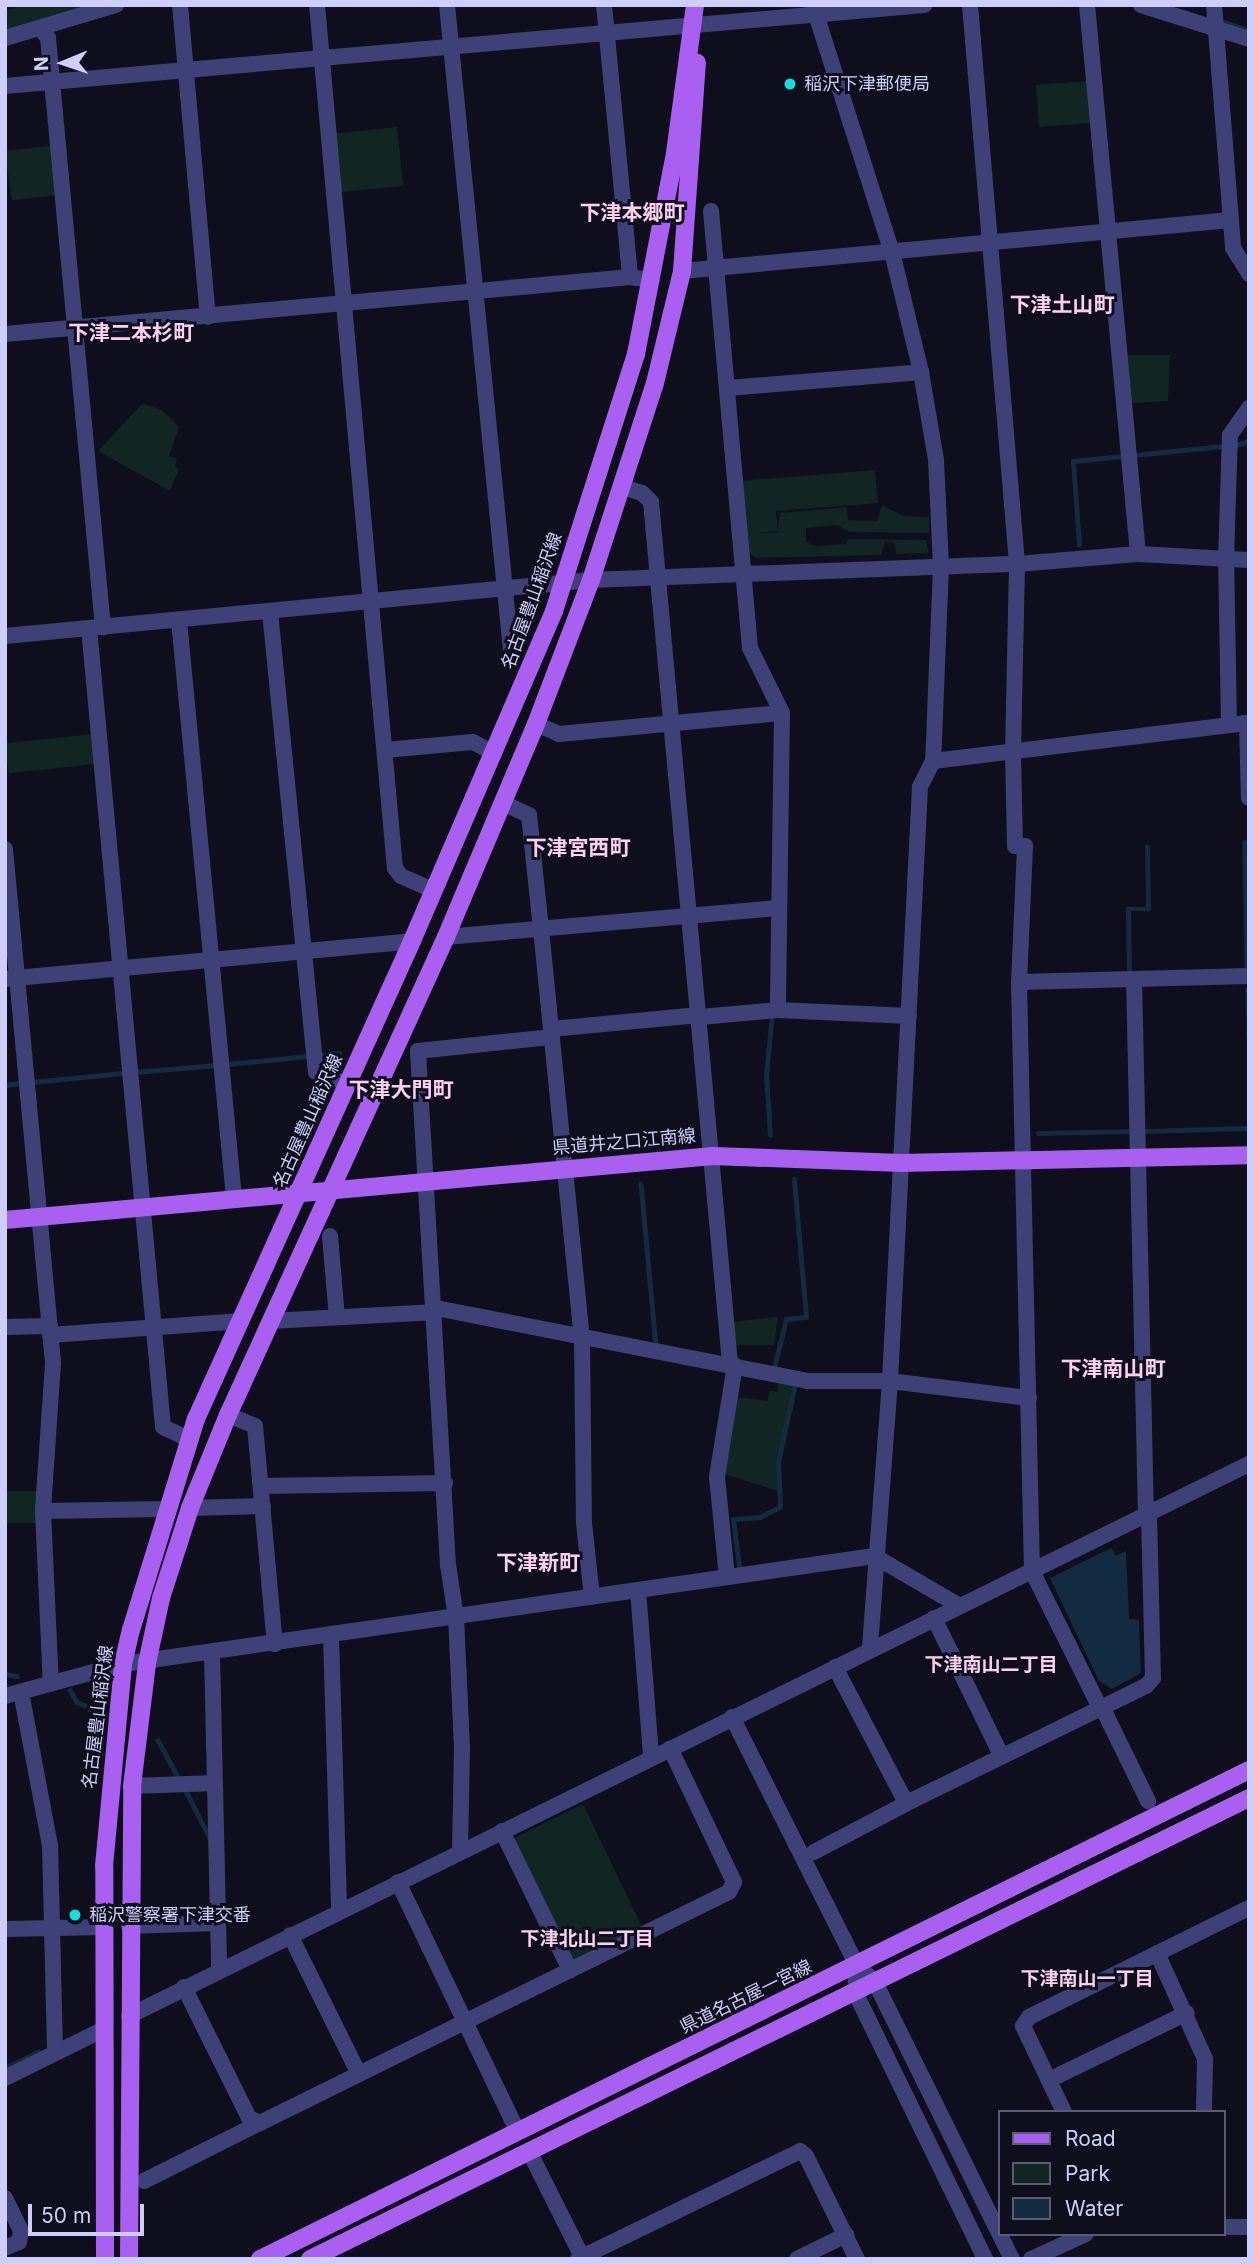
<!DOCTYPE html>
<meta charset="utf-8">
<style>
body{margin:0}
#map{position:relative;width:1254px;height:2264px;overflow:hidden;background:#0e0e1d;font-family:Inter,"Noto Sans JP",sans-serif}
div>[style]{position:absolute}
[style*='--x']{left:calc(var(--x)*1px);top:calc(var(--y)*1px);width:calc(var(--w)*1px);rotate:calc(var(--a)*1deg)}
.green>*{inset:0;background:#112623;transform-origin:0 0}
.water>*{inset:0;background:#122b41}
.stream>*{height:4.5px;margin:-2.25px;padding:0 2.25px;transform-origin:2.25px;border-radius:2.25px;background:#122b41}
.minor>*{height:16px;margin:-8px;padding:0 8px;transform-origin:8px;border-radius:8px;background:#3d4177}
.major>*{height:18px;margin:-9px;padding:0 9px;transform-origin:9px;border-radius:9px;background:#a960f0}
.dots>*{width:19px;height:19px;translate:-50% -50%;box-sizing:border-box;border:4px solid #0e0e1d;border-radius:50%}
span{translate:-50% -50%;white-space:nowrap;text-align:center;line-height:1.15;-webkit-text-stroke:6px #0e0e1d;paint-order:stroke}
.poi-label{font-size:18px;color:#cecefa}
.left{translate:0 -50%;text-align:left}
.street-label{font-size:18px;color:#cecefa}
.neighbourhood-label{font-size:19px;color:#fad0f0;font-weight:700}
.quarter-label{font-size:21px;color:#fad0f0;font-weight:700}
.frame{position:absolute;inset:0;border:7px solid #cecefa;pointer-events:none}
.legend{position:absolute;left:998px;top:2110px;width:228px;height:126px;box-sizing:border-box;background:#0e0e1d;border:2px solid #5b5b75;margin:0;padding:9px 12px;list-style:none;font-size:21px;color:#cecefa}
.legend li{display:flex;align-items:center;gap:14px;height:35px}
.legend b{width:35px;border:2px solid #5b5b75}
.north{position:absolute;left:28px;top:28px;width:70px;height:70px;-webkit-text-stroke:5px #0e0e1d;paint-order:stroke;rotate:268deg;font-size:19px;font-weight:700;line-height:28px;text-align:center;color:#cecefa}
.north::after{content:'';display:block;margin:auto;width:24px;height:32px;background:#cecefa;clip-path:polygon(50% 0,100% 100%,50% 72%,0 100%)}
.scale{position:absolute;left:28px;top:2204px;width:116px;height:32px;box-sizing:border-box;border:4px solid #cecefa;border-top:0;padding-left:9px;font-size:21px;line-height:24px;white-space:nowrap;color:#cecefa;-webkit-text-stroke:5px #0e0e1d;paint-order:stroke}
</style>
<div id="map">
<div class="green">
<i style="clip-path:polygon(23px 5px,97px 5px,5px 32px,5px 11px)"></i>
<i style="left:1090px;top:81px;width:42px;height:54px;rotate:86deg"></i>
<i style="left:397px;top:127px;width:59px;height:64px;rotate:84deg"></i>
<i style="left:54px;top:145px;width:50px;height:49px;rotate:83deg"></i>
<i style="clip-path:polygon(1125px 355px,1170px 355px,1168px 401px,1129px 403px)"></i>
<i style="clip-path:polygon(143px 403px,163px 411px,179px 427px,169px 456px,177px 459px,175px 467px,179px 469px,170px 491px,98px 451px)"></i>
<i style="clip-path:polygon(875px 470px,878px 503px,776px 511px,778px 531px,752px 534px,778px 532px,780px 513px,847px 507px,848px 520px,877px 521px,882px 505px,903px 516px,929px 517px,929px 533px,850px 532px,837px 525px,806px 528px,806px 542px,815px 546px,846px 544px,849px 539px,926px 540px,929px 553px,896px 554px,895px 543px,885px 542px,881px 555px,756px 558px,748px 552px,741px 481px)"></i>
<i style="left:94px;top:734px;width:30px;height:89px;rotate:84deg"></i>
<i style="clip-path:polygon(778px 1317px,774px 1345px,733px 1345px,731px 1322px)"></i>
<i style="clip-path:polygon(778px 1381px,794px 1382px,777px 1462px,778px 1491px,724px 1474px,736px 1397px,768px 1401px,769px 1391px,777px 1392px)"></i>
<i style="left:5px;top:1491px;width:32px;height:32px"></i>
<i style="clip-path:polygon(583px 1804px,642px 1927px,577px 1960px,568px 1956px,512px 1839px)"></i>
</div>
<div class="water">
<i style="clip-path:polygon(1111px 1548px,1116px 1556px,1126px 1551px,1129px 1619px,1139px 1620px,1141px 1673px,1112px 1689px,1099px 1681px,1050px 1578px)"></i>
</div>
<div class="stream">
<i style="--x:1223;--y:22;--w:27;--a:17"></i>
<i style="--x:1236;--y:445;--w:14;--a:-17"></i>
<i style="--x:1134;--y:455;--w:89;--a:-5.8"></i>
<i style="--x:1079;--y:545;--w:84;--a:-94.1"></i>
<i style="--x:1073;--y:461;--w:51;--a:-5.6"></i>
<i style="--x:1245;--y:842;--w:124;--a:89.1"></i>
<i style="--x:1129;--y:972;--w:63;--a:-90.9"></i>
<i style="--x:1128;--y:909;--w:20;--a:0"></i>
<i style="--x:1148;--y:909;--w:62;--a:-90.9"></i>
<i style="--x:1248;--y:989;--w:47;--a:88.8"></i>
<i style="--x:319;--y:1055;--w:20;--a:-6"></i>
<i style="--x:228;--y:1064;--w:80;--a:-5.7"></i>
<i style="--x:135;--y:1072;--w:82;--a:-4.9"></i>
<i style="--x:32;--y:1082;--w:91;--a:-5.6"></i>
<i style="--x:5;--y:1085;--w:14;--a:-8"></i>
<i style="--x:1143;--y:1131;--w:106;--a:-1.6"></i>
<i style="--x:1038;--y:1133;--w:96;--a:-1.2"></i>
<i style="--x:770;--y:1135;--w:60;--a:-93.8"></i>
<i style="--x:766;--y:1075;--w:60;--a:-84.3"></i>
<i style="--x:641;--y:1184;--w:164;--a:84.7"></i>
<i style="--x:774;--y:1368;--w:50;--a:-76.2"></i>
<i style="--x:786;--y:1319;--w:20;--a:-6"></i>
<i style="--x:806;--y:1317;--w:138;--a:-95"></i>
<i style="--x:739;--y:1567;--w:48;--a:-97.1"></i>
<i style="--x:733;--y:1519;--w:27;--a:-4"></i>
<i style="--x:760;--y:1517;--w:22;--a:-27"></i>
<i style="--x:780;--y:1507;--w:45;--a:-92.5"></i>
<i style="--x:778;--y:1462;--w:80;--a:-77.7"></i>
<i style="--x:5;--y:1674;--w:12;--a:9"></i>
<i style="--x:70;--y:1690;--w:14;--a:60"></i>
<i style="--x:77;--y:1702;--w:11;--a:22"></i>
<i style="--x:158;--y:1740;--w:44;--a:61.7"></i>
<i style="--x:185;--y:1789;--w:55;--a:63"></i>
<i style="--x:5;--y:2068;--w:37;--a:-26"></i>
</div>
<div class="minor">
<i style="--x:180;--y:5;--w:313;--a:84.9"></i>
<i style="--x:317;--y:5;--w:867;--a:84.84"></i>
<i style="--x:395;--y:868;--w:10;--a:53"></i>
<i style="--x:401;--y:876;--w:36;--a:24"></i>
<i style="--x:447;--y:5;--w:659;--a:84.34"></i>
<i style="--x:604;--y:5;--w:273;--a:84.5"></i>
<i style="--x:813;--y:5;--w:259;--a:72.3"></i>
<i style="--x:892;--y:252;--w:123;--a:76.4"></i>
<i style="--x:921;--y:372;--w:89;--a:80.3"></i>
<i style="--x:936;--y:460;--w:106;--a:87.3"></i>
<i style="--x:941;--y:566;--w:195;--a:92.3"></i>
<i style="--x:933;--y:761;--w:29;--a:117"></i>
<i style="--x:920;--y:787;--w:595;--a:92.89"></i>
<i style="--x:890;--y:1381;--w:270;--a:94.3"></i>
<i style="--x:970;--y:5;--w:561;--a:85.19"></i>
<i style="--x:1017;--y:564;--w:187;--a:91.2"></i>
<i style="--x:1013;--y:751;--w:95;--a:88.8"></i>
<i style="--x:1015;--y:846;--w:10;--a:0"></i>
<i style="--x:1025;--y:846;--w:136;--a:92.5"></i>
<i style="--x:1019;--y:982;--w:589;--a:88.74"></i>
<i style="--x:1032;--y:1571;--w:153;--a:63.6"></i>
<i style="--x:1087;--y:5;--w:551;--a:84.69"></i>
<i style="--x:1141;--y:5;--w:113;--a:17.5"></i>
<i style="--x:1214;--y:5;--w:244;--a:85.5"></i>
<i style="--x:1233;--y:248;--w:31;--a:58"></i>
<i style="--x:40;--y:28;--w:13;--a:51"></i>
<i style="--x:48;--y:38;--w:592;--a:84.67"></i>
<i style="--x:5;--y:38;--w:116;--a:-16.6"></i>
<i style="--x:5;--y:86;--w:923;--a:-5.04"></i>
<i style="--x:711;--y:211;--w:439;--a:84.9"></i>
<i style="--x:750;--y:648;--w:72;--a:63.8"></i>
<i style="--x:782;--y:713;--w:297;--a:90.8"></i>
<i style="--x:682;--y:271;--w:551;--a:-5.31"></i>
<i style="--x:5;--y:334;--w:628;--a:-5.21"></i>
<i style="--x:630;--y:277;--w:22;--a:8"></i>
<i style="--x:728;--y:388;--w:194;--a:-4.7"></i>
<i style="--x:623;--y:487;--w:20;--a:18"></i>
<i style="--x:642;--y:493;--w:13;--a:45"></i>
<i style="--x:651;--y:502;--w:866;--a:84.76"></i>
<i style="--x:270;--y:612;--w:462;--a:84.3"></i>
<i style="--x:316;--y:1072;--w:34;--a:21"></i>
<i style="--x:179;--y:620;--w:581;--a:84.56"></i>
<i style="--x:89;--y:628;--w:802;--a:84.71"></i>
<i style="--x:163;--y:1427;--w:29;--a:25"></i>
<i style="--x:5;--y:636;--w:589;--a:-5.46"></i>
<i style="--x:591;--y:580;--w:426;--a:-2.2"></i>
<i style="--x:1017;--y:564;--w:121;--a:-4.7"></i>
<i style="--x:1138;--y:554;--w:111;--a:3.1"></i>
<i style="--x:1247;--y:723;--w:75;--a:88.5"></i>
<i style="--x:536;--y:724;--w:25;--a:23"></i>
<i style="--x:559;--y:734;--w:224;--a:-5.4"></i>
<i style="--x:1229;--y:725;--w:165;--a:-91"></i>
<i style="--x:1226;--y:560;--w:125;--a:-88.2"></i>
<i style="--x:1230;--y:435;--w:33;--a:-55"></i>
<i style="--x:385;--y:750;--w:88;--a:-5.2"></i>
<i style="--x:473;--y:742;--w:24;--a:28"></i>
<i style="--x:933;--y:761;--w:318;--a:-6.9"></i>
<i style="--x:503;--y:803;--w:29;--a:25"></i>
<i style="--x:529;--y:815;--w:115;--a:84"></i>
<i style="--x:541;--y:929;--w:410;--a:84.3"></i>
<i style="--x:582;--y:1337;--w:186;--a:89.4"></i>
<i style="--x:584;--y:1523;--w:74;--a:83.8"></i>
<i style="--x:5;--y:849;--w:516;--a:84.66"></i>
<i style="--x:53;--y:1363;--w:148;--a:93.9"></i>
<i style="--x:43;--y:1511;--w:173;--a:87.4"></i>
<i style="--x:446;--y:937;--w:334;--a:-5"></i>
<i style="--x:5;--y:979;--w:409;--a:-5.3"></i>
<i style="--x:1134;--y:979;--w:538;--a:88.72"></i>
<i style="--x:1019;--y:982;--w:230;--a:-1.5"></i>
<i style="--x:700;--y:1017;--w:78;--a:-5.1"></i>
<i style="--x:778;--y:1010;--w:131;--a:2.6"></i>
<i style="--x:551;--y:1029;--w:149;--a:-5.4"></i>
<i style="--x:330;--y:1236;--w:81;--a:85.1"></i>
<i style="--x:436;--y:1308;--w:378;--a:11.1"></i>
<i style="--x:807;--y:1381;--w:83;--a:0"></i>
<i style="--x:890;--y:1381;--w:140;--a:7"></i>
<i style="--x:270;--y:1321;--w:167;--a:-3.1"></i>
<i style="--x:5;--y:1327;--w:45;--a:-1.3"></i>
<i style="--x:50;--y:1335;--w:192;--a:-4.2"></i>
<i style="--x:228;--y:1415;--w:29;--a:22"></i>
<i style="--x:255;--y:1426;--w:219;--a:84.8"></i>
<i style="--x:261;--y:1486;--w:184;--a:-0.9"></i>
<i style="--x:190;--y:1508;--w:73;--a:-1.6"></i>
<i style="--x:43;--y:1511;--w:122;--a:-0.9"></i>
<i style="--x:727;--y:1577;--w:100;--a:-95.7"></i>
<i style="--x:717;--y:1477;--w:113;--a:-80.9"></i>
<i style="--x:638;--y:1590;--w:168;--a:85.5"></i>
<i style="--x:934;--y:1618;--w:153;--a:63.9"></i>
<i style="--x:331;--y:1636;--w:275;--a:88.3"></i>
<i style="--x:212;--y:1653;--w:317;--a:88.7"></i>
<i style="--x:835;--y:1667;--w:149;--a:62.4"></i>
<i style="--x:904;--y:1799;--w:7;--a:16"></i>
<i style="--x:911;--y:1801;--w:262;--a:-26.1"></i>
<i style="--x:1146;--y:1686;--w:11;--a:-49"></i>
<i style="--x:1153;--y:1678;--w:162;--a:-91.4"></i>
<i style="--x:21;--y:1692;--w:156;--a:79.3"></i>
<i style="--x:50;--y:1845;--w:208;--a:88.6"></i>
<i style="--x:5;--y:1696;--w:122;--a:-15.2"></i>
<i style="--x:123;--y:1664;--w:759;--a:-8.18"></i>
<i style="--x:874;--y:1556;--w:99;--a:30.2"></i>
<i style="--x:1102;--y:1707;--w:105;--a:63.9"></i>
<i style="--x:732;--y:1717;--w:278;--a:63.3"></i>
<i style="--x:857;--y:1965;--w:25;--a:43"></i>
<i style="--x:875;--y:1982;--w:309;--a:63.7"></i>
<i style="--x:132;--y:1786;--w:83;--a:-2.1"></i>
<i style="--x:502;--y:1831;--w:155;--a:63.9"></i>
<i style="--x:460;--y:1852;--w:104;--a:-88.9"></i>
<i style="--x:462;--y:1748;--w:131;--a:-92.6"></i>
<i style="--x:456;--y:1617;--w:53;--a:-98.7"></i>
<i style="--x:448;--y:1565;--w:515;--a:-93.34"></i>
<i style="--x:418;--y:1051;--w:135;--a:-6"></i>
<i style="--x:814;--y:1852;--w:110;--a:-27.7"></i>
<i style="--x:398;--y:1882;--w:277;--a:64.4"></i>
<i style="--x:129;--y:1926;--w:89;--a:-1.9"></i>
<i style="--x:5;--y:1929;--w:98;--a:-1.2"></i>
<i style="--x:1157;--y:1953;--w:116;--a:65.6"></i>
<i style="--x:1205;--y:2059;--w:53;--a:91.1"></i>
<i style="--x:857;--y:1965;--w:27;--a:94"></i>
<i style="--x:855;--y:1992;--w:297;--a:64"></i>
<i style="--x:184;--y:1987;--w:146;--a:63.6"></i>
<i style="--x:249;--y:2118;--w:12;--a:24"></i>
<i style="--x:260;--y:2123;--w:110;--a:-26.3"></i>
<i style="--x:359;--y:2074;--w:155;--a:-116.4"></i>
<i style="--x:129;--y:2016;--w:1249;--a:-26.24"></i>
<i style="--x:359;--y:2074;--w:412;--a:-26.2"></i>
<i style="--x:729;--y:1892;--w:11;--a:-63"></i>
<i style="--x:734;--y:1882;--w:148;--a:-115.5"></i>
<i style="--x:5;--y:2078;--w:110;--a:-26.3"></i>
<i style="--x:1049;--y:2080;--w:153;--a:-25.9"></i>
<i style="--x:1064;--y:2112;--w:95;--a:-115.5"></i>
<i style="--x:1023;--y:2026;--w:11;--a:-56"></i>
<i style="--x:1029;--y:2017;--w:246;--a:-26.4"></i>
<i style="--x:529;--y:2151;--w:121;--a:63.4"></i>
<i style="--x:144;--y:2181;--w:130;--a:-26.6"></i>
<i style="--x:5;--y:2198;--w:37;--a:64"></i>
<i style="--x:21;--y:2231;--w:11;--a:100"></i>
<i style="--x:19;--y:2242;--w:15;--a:157"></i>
<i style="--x:1224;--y:2227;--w:25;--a:0"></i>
<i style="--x:578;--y:2259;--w:247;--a:-25.9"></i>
<i style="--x:800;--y:2151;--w:8;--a:40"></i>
<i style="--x:806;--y:2156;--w:115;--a:63.7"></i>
<i style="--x:797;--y:2259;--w:55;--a:-26.1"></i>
<i style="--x:1031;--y:2259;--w:60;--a:-24.4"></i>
</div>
<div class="major">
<i style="--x:5;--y:1220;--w:711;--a:-5.17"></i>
<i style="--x:713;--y:1156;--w:189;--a:2.1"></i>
<i style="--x:902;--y:1163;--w:347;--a:-1.3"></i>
<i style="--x:105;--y:2259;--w:393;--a:-90.1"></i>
<i style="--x:104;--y:1866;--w:203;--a:-84.6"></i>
<i style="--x:123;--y:1664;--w:35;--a:-77"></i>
<i style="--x:131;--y:1630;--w:221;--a:-72.9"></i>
<i style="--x:196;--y:1419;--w:525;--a:-65.68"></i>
<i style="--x:412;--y:941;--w:359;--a:-66.7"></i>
<i style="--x:554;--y:611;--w:270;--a:-72.3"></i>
<i style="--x:636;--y:354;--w:205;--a:-79"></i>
<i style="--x:675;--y:153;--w:149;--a:-82.3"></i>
<i style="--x:129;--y:2259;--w:473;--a:-89.6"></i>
<i style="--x:132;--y:1786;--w:124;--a:-83"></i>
<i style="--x:147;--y:1663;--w:66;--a:-77.8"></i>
<i style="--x:161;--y:1598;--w:95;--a:-72.1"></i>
<i style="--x:190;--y:1508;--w:100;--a:-67.8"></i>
<i style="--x:228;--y:1415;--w:525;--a:-65.48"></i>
<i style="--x:446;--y:937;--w:231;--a:-67.1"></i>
<i style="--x:536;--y:724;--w:154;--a:-69.1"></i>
<i style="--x:591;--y:580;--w:207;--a:-72"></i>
<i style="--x:655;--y:383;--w:115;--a:-76.4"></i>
<i style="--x:682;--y:271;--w:209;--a:-85.9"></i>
<i style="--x:260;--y:2259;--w:1103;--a:-26.31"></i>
<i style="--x:310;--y:2259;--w:1046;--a:-26.15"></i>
</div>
<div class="dots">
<i style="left:790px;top:84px;background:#15dfdc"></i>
<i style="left:75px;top:1915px;background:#15dfdc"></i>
</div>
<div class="poi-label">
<span class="left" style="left:804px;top:84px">稲沢下津郵便局</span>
<span class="left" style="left:89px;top:1915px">稲沢警察署下津交番</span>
</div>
<div class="street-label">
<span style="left:532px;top:601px;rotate:-70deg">名古屋豊山稲沢線</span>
<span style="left:308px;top:1121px;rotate:-66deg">名古屋豊山稲沢線</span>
<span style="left:624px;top:1142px;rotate:-5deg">県道井之口江南線</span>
<span style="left:98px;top:1717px;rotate:-83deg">名古屋豊山稲沢線</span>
<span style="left:746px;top:1997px;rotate:-26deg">県道名古屋一宮線</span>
</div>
<div class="neighbourhood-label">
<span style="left:991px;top:1665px">下津南山二丁目</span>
<span style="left:587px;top:1939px">下津北山二丁目</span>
<span style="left:1087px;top:1979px">下津南山一丁目</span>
</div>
<div class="quarter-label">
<span style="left:632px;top:213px">下津本郷町</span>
<span style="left:1062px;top:305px">下津土山町</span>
<span style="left:131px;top:333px">下津二本杉町</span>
<span style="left:578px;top:848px">下津宮西町</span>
<span style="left:401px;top:1090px">下津大門町</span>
<span style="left:1113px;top:1369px">下津南山町</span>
<span style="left:538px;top:1563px">下津新町</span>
</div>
<div class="frame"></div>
<ul class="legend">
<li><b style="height:9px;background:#a960f0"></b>Road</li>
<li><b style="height:19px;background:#112623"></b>Park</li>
<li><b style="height:19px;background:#122b41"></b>Water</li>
</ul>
<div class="north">N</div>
<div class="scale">50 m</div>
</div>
